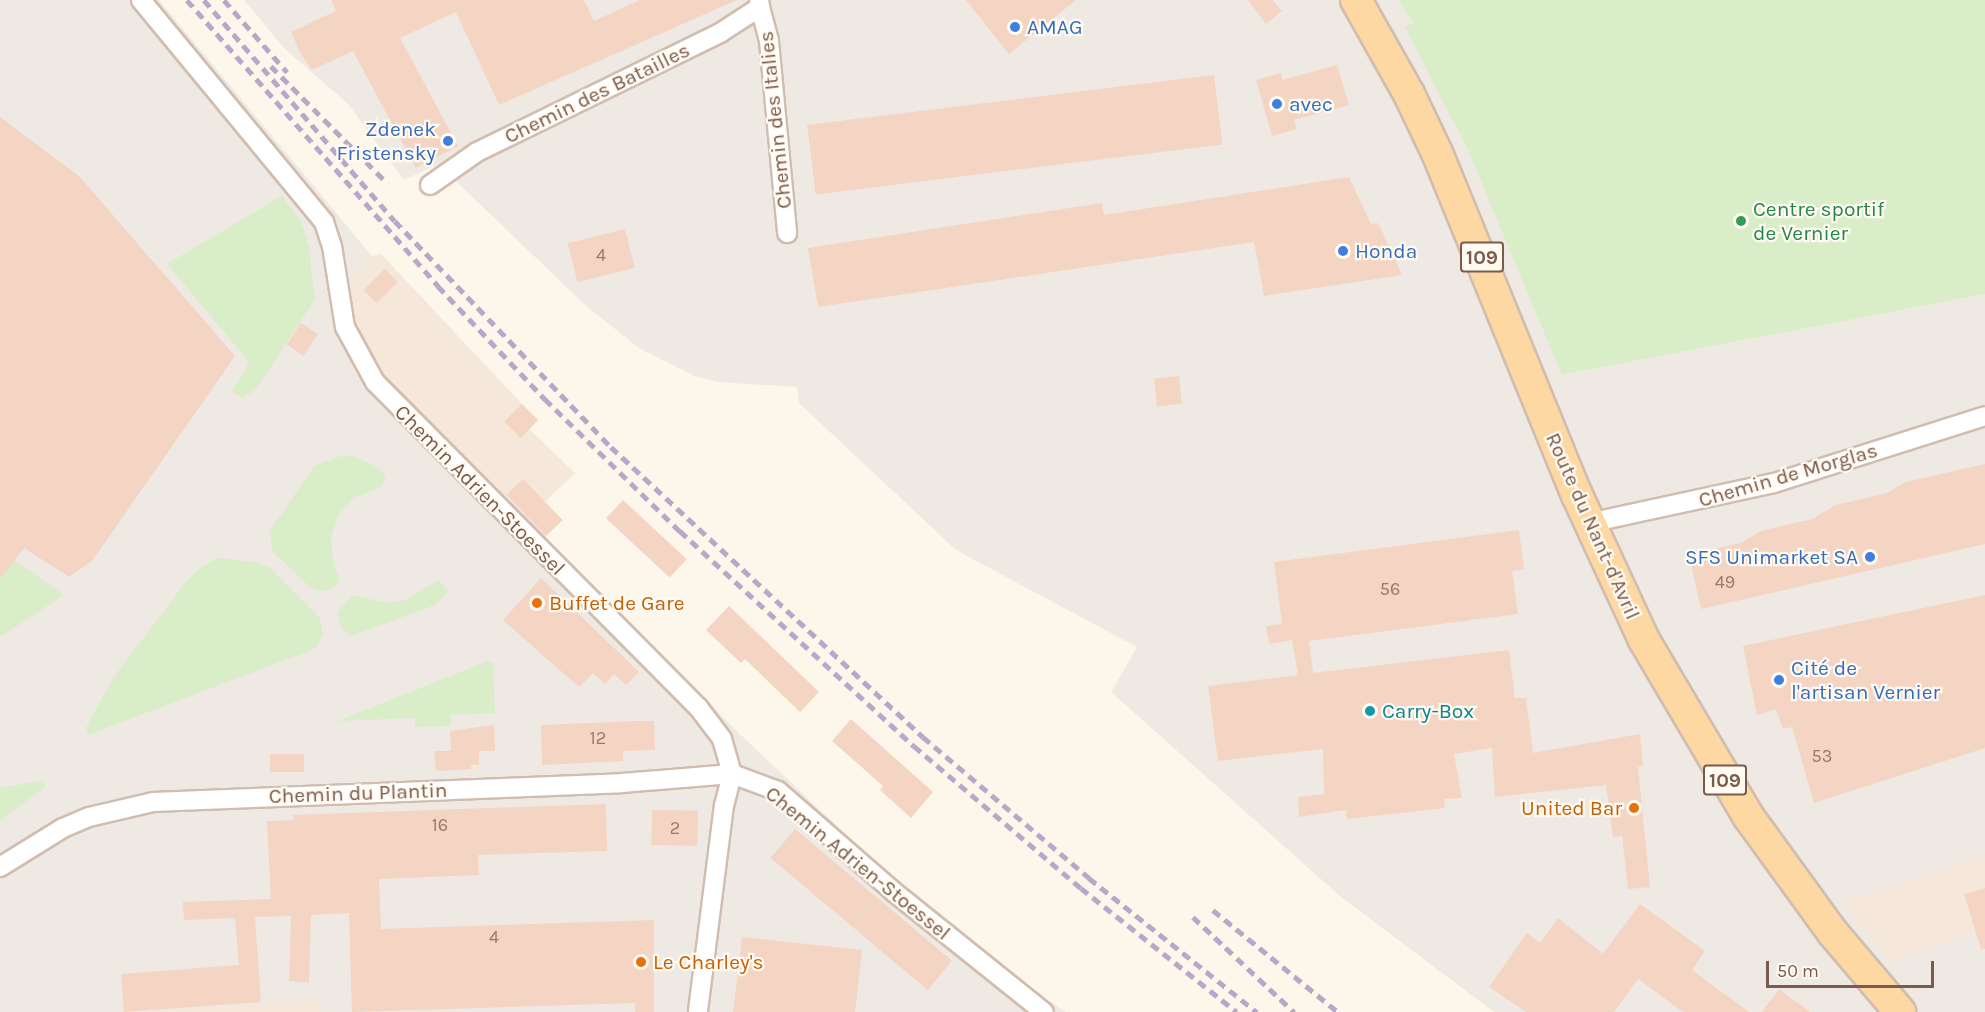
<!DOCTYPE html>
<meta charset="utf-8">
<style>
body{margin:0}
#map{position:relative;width:1985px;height:1012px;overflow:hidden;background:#fdf6eb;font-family:Karla,sans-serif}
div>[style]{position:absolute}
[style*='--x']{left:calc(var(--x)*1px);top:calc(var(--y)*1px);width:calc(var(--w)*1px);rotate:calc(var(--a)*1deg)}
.residential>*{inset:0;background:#f5e7d9}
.industrial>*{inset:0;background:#efe9e3}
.green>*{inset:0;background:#d8edc8}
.building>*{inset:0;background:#f4d4c2;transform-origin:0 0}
.roads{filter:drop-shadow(2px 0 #d1bdaf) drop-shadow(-2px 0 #d1bdaf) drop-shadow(0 2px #d1bdaf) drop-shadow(0 -2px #d1bdaf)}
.street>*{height:18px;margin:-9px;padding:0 9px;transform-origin:9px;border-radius:9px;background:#fff}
.primary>*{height:30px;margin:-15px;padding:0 15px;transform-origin:15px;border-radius:15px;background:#fdd8a3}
.rail>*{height:4.5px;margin-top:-2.25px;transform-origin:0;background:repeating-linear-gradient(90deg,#b8a7c9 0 9px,transparent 0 15px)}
.dots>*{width:16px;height:16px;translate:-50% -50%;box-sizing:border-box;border:3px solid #fffaf2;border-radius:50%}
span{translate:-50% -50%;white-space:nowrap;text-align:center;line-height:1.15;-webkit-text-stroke:4.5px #fffaf2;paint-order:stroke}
.number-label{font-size:18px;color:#98796a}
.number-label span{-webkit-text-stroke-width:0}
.shield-label span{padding:2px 4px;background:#fffaf2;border:2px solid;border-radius:4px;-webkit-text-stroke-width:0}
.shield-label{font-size:20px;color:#7a5b4c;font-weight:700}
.shop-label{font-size:21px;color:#366cbe}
.left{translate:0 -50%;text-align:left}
.right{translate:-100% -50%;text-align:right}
.street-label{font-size:21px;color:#7a5b4c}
.leisure-label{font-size:21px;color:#27864d}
.food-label{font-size:21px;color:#c56008}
.culture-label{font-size:21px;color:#0d838f}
.scale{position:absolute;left:1766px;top:961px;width:168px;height:27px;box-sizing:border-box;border:3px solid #7a5b4c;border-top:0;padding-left:8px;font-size:18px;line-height:21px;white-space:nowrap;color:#7a5b4c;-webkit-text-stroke:4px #fffaf2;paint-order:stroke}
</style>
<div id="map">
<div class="residential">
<i style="clip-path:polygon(381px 254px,522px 404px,521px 438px,529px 429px,575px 473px,545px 502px,562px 520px,542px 539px,397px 394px,335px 299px,372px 256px)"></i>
<i style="clip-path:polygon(1985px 854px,1985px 930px,1891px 962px,1842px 901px)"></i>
<i style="clip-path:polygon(319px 999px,321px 1012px,138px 1012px,261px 1002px)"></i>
</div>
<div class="industrial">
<i style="clip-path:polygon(evenodd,0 0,159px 0,372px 256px,335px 299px,397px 394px,745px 739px,912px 897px,1013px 978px,1066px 1012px,321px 1012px,319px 1000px,138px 1012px,0 1012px,0 637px,30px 616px,0 595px,0 0,301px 221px,309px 246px,315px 299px,232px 392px,250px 362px,167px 264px,301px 221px)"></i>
<i style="clip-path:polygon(244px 0,1398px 0,1413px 23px,1406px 27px,1467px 148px,1563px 375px,1985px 294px,1985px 854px,1843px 902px,1891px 962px,1985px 930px,1985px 1012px,1494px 1012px,1341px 897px,1111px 692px,1137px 647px,956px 550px,799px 403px,797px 387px,717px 382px,695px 376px,639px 348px,585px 305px,438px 164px,404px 180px,348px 104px,284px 48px)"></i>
</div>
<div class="green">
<i style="clip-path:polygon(1398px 0,1985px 0,1985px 294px,1562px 375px,1467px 148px,1405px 27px,1413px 23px)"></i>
<i style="clip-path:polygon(282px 196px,301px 221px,309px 246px,315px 299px,257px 388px,243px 398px,232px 392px,249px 362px,167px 264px)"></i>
<i style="clip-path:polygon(341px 456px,355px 457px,373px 465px,384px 473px,386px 480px,381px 487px,355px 497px,338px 515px,331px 538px,333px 562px,340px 581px,331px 590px,320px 591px,310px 587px,272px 551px,270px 531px,314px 466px)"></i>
<i style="clip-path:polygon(217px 558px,256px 562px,269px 567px,319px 617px,323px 635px,314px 649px,88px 735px,86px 728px,113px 678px,185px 583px,200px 568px)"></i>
<i style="clip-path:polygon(14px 560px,64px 595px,0 637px,0 579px)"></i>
<i style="clip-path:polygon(439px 580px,448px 591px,435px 605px,351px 636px,341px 627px,337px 613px,352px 595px,387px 603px,406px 600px)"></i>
<i style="clip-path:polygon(488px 661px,493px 663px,495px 713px,451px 715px,451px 726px,415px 727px,415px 718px,338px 721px)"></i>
<i style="clip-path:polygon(42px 781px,46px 786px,0 821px,0 788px)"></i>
</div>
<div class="building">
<i style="clip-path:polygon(331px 0,584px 0,594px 21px,640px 0,737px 0,499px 105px,456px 12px,400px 38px,458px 146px,416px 168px,353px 51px,312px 70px,301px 54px,291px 32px,336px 11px)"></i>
<i style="clip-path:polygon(966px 0,1076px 0,1009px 54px)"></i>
<i style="clip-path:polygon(1248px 0,1273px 0,1282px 11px,1266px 24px)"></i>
<i style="clip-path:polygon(1337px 65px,1349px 105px,1294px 120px,1297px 129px,1272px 136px,1256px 80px,1281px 73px,1282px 80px)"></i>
<i style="left:1214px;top:75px;width:70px;height:410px;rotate:83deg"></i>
<i style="clip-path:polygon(0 117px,79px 176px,235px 356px,92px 561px,69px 577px,24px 548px,0 579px)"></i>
<i style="clip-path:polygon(1349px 177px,1371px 224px,1378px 223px,1402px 275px,1264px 296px,1254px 242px,818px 307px,808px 248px,1102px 203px,1104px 215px)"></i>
<i style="left:625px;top:229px;width:40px;height:59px;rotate:76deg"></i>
<i style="left:385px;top:269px;width:18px;height:30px;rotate:45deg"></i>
<i style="left:301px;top:323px;width:20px;height:26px;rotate:33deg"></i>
<i style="left:1179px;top:376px;width:28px;height:25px;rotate:84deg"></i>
<i style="left:522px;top:404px;width:23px;height:25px;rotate:45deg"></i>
<i style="clip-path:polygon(1985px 464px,1985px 544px,1701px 609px,1689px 555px,1740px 543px,1761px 531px,1812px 519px,1836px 505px,1887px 493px,1906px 482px)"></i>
<i style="left:523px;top:479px;width:57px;height:23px;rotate:46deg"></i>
<i style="left:623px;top:500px;width:87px;height:25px;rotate:43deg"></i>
<i style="clip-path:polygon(1519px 530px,1524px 569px,1512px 571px,1518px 614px,1309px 641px,1313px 673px,1509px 650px,1515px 698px,1526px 698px,1533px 753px,1640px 734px,1643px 766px,1638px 767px,1650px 887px,1628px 889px,1622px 836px,1613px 837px,1606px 785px,1495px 797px,1492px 748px,1454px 754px,1462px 798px,1444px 799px,1445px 808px,1347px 819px,1346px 810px,1299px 817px,1298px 797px,1324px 794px,1323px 749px,1218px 761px,1208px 686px,1298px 675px,1292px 640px,1269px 644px,1266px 626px,1282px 624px,1274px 562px)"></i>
<i style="clip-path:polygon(541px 578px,639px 672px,626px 685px,614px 674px,605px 684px,593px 673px,579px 687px,503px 620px)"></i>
<i style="clip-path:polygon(1985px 595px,1985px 748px,1814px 803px,1792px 727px,1783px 729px,1776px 709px,1757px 715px,1743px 646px)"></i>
<i style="clip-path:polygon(729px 606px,819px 692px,800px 712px,745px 659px,741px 663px,706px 630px)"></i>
<i style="clip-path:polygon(851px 719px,933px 792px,911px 818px,880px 790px,883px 786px,832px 741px)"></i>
<i style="clip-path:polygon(638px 721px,654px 721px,655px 750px,623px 751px,623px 761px,542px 765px,541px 725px)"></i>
<i style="clip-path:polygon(494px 725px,495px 751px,479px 751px,479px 765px,471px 765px,471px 769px,436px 771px,434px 751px,451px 751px,450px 731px)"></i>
<i style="left:270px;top:754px;width:34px;height:18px"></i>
<i style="clip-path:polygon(606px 804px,607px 851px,478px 855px,479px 875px,379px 879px,381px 929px,654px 920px,654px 1012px,635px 1012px,635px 1003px,352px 1012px,349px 913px,311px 915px,309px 983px,289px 981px,291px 916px,255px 917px,261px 1002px,124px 1012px,121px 974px,239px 965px,235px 918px,184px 920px,183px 902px,271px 899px,267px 821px,294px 820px,293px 815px)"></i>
<i style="left:652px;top:810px;width:46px;height:35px;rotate:1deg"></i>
<i style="left:795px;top:829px;width:205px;height:38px;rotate:40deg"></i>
<i style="clip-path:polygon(1985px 888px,1985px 949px,1981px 949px,1964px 894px)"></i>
<i style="clip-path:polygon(1640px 904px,1705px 951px,1692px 970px,1749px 1012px,1683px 1012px,1638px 979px,1614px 1012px,1526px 1012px,1489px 987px,1527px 933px,1540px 943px,1558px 918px,1603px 954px)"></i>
<i style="clip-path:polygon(742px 937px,862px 950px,855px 1012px,733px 1012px)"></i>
<i style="clip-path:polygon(1779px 989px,1810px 1012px,1762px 1012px)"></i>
</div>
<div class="roads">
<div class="street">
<i style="--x:141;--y:0;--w:288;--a:50.5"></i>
<i style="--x:324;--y:222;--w:25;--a:72"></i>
<i style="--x:332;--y:246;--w:82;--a:80.9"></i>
<i style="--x:345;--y:327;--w:63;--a:61.4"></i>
<i style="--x:375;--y:382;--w:458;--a:45.2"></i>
<i style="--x:698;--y:707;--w:40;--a:53"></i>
<i style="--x:722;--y:739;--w:36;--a:74"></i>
<i style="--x:732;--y:774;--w:32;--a:104"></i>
<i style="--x:724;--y:805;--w:209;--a:97.2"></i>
<i style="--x:760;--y:7;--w:35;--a:75"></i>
<i style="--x:769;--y:41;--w:193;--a:84.6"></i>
<i style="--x:430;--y:185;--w:57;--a:-35.1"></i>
<i style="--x:477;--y:152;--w:271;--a:-26.1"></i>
<i style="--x:720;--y:33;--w:48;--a:-33"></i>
<i style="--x:760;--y:7;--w:7;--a:-98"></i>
<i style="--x:1589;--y:523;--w:189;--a:-12.2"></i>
<i style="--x:1774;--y:483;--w:221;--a:-17.6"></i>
<i style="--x:0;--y:867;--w:74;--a:-31.8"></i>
<i style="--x:63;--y:828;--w:28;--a:-23"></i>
<i style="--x:89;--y:817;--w:66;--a:-13.2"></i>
<i style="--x:153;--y:802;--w:469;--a:-2.3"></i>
<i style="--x:622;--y:783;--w:110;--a:-4.7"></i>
<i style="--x:732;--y:774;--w:49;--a:20.3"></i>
<i style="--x:778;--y:791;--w:154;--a:41"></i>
<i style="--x:894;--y:892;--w:192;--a:38.7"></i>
</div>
<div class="primary">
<i style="--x:1356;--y:0;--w:108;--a:60.6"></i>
<i style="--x:1409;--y:94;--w:68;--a:64.6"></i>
<i style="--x:1438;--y:155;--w:367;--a:67.8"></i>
<i style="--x:1577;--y:495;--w:160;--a:65.2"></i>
<i style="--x:1644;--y:640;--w:204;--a:59.4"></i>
<i style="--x:1748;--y:816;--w:145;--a:54"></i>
<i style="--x:1833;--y:933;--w:104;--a:49.7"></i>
</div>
</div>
<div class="rail">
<i style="--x:187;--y:0;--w:381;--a:48.7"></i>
<i style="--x:438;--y:286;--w:156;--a:46.6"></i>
<i style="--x:545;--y:399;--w:189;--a:44.4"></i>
<i style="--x:680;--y:531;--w:318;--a:42.6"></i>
<i style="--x:914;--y:746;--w:219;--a:40.4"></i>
<i style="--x:1081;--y:888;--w:199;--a:38.5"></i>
<i style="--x:204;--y:0;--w:292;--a:49.2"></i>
<i style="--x:395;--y:221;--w:313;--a:46.3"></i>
<i style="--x:611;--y:447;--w:426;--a:42.9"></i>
<i style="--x:923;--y:737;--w:218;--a:40.3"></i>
<i style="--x:1089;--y:878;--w:215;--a:38.6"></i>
<i style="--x:224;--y:0;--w:96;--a:48.8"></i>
<i style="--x:271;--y:66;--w:165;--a:45.2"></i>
<i style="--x:1213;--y:910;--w:161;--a:39.2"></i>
<i style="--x:1193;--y:917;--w:139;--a:43.2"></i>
</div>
<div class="dots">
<i style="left:1015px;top:27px;background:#3f7fe0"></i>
<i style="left:1277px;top:104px;background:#3f7fe0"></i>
<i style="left:448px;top:141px;background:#3f7fe0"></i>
<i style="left:1741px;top:221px;background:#2e9e5b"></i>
<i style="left:1343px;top:251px;background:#3f7fe0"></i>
<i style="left:1870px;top:557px;background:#3f7fe0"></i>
<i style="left:537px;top:603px;background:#e8710a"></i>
<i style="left:1779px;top:680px;background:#3f7fe0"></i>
<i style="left:1370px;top:711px;background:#0f9aa8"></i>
<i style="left:1634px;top:808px;background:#e8710a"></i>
<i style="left:641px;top:962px;background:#e8710a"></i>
</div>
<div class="number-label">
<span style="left:601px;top:255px">4</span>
<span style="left:1725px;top:582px">49</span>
<span style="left:1390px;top:589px">56</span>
<span style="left:598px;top:738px">12</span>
<span style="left:1822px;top:756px">53</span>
<span style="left:440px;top:825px">16</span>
<span style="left:675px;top:828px">2</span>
<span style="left:494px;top:937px">4</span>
</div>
<div class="shield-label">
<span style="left:1482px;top:257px">109</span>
<span style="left:1725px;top:780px">109</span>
</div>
<div class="shop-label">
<span class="left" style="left:1027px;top:27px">AMAG</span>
<span class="left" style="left:1289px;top:104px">avec</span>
<span class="right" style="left:436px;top:141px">Zdenek<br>Fristensky</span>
<span class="left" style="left:1355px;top:251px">Honda</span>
<span class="right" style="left:1858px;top:557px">SFS Unimarket SA</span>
<span class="left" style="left:1791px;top:680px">Cité de<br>l'artisan Vernier</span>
</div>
<div class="street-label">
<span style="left:597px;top:93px;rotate:-26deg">Chemin des Batailles</span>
<span style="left:775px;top:120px;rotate:-96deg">Chemin des Italies</span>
<span style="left:1788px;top:475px;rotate:-16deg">Chemin de Morglas</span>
<span style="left:480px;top:490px;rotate:45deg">Chemin Adrien-Stoessel</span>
<span style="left:1593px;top:526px;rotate:66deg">Route du Nant-d'Avril</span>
<span style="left:358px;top:793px;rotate:-2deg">Chemin du Plantin</span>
<span style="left:858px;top:863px;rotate:39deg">Chemin Adrien-Stoessel</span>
</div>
<div class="leisure-label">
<span class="left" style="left:1753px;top:221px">Centre sportif<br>de Vernier</span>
</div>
<div class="food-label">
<span class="left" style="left:549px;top:603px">Buffet de Gare</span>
<span class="right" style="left:1622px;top:808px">United Bar</span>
<span class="left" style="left:653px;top:962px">Le Charley's</span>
</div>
<div class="culture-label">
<span class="left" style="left:1382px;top:711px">Carry-Box</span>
</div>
<div class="scale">50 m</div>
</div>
